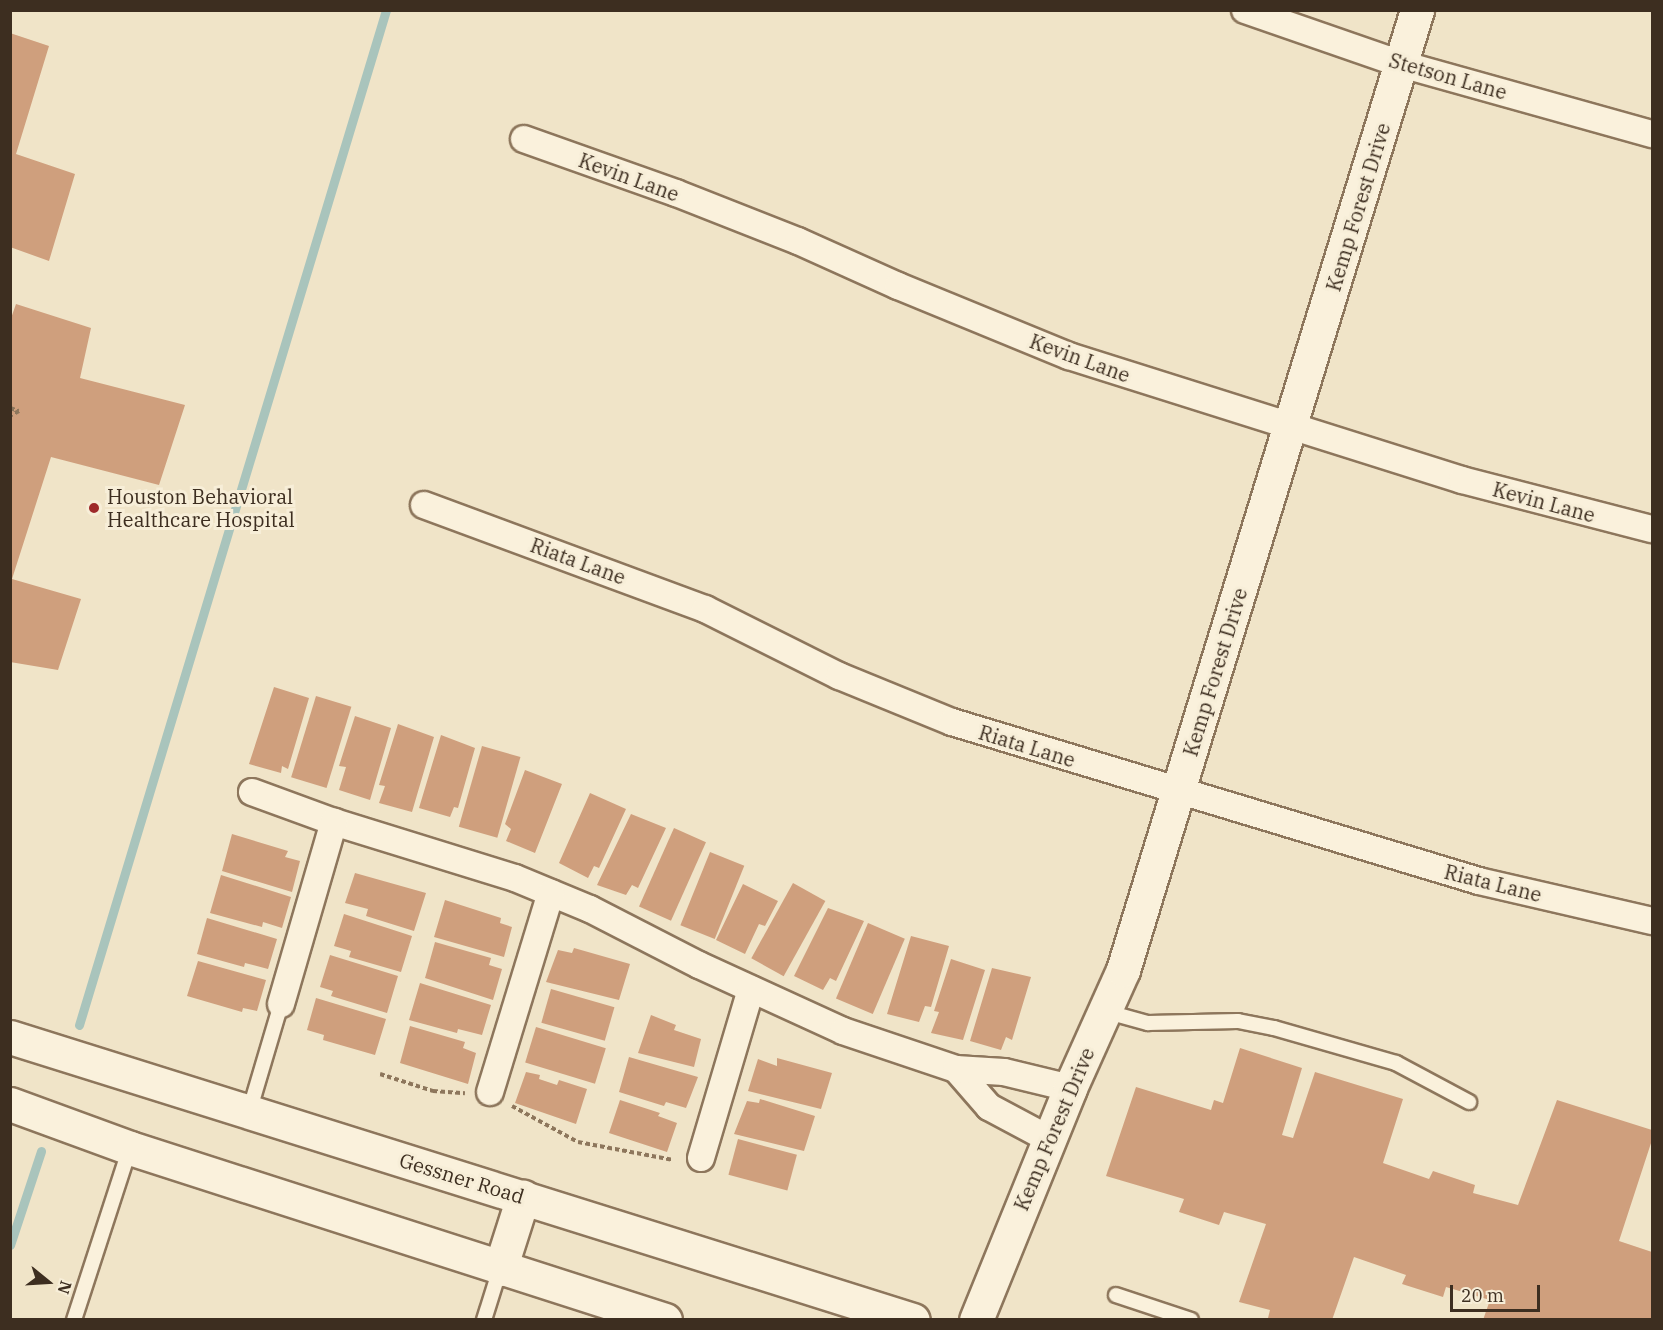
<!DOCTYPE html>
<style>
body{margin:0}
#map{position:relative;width:1663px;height:1330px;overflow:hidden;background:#f0e4c8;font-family:"IBM Plex Serif",serif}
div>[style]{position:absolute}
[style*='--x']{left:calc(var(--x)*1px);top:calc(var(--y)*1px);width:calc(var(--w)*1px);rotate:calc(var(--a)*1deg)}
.stream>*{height:9px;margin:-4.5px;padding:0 4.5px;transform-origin:4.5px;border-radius:4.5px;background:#a9c4bc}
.building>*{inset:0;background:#cf9f7d;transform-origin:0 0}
.path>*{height:4px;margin-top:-2px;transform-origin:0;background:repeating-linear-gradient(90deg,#8d765c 0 4.5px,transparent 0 7.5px)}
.roads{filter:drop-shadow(2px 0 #8d765c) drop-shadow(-2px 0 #8d765c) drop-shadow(0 2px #8d765c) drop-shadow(0 -2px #8d765c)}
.lane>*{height:14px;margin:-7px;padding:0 7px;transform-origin:7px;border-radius:7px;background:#faf1dc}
.street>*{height:26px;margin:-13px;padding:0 13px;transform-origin:13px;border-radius:13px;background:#faf1dc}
.secondary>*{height:33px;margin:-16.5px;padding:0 16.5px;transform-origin:16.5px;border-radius:16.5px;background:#faf1dc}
.dots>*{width:16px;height:16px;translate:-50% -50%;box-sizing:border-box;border:3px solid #f7eed8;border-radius:50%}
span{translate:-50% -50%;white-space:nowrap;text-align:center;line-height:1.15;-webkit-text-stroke:6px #f7eed8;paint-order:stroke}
.street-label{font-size:20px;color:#3d2e20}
.poi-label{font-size:20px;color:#3d2e20}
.left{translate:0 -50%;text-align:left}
.frame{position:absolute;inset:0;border:12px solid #3d2e20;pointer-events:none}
.north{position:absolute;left:18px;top:1252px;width:60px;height:60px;-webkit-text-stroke:4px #f7eed8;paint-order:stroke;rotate:108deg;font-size:16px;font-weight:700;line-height:24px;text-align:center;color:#3d2e20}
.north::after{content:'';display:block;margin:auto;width:21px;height:27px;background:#3d2e20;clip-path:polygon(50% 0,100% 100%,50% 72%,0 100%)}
.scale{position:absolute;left:1450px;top:1285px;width:90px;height:27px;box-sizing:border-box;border:3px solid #3d2e20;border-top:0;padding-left:8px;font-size:18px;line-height:21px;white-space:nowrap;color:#3d2e20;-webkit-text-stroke:4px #f7eed8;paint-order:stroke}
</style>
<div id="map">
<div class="stream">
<i style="--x:79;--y:1025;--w:1060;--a:-73.17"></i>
<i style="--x:10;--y:1245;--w:99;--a:-71.7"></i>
</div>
<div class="building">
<i style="clip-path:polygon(10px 33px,49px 46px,16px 154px,75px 174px,49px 261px,10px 247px)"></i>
<i style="clip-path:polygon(16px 304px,91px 328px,80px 378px,185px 405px,159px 485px,51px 457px,12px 579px,81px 599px,58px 670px,10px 662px,10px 321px)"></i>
<i style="clip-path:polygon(274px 687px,309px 698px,288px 769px,282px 766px,281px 773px,249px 764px)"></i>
<i style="left:316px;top:696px;width:37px;height:85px;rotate:17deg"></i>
<i style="clip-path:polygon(355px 716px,391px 728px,370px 800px,339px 790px,346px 767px,339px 766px)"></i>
<i style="clip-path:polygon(398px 724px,434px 737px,412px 812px,379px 803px,385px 786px,379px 785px)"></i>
<i style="clip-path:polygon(441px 735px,475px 748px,458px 808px,454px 807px,450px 817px,419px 808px)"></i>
<i style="left:482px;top:746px;width:40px;height:84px;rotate:16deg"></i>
<i style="clip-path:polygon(525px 770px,562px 784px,535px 853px,506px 841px,511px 829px,505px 824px)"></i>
<i style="clip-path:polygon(590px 793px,626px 809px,599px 868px,594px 866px,588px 878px,559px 863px)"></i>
<i style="clip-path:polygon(631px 814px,666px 828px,638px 888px,632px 885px,626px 895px,597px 885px)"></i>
<i style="left:674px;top:828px;width:35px;height:86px;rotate:24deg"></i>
<i style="clip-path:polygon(232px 834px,288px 851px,285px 857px,300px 861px,292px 892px,222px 871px)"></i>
<i style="left:710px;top:852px;width:37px;height:79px;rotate:22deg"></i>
<i style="clip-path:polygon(355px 873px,426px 893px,414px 931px,366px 916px,368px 909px,345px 903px)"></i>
<i style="clip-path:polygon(221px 875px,291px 897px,282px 928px,263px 922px,262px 927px,210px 913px)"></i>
<i style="left:793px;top:883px;width:37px;height:86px;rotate:29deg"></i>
<i style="clip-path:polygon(743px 884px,778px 901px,765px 926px,759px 924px,745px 954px,716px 940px)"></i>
<i style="clip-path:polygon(445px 900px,501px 918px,500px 923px,512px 927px,504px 957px,434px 937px)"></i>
<i style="clip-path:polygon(828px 908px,864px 921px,836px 981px,830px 978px,823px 990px,794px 976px)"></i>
<i style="clip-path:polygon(344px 914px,412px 936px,401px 972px,349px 957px,351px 951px,334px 946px)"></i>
<i style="clip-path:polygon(207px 918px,277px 939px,268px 969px,245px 963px,244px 967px,197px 954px)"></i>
<i style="left:868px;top:923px;width:40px;height:82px;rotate:23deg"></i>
<i style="clip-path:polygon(911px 936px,949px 946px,931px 1007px,925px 1006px,919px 1022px,887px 1014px)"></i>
<i style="clip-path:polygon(435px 942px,491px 958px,489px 965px,502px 969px,493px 1000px,425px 978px)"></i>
<i style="clip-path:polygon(574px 948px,630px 964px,619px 1000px,546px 982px,558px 950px,572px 953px)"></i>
<i style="clip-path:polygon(330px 955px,398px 976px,387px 1013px,331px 996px,333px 991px,320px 987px)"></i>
<i style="clip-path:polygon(951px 959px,985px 970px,963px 1040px,931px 1033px,939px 1012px,934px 1011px)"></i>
<i style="clip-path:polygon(198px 961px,266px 980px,257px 1011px,243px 1008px,242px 1012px,187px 996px)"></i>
<i style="clip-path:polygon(992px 968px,1031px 977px,1012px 1040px,1006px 1037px,1001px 1050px,970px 1041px)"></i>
<i style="clip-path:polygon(420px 983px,491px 1005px,482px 1035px,458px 1029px,457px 1033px,409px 1020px)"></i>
<i style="left:551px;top:989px;width:66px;height:35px;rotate:16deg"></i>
<i style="clip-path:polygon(316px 998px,386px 1019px,375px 1055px,323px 1040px,324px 1035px,307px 1030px)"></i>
<i style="clip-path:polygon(651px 1015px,676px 1025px,674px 1030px,701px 1039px,694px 1067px,638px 1053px)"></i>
<i style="clip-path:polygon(410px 1026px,465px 1042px,463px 1048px,476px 1053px,468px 1084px,400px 1063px)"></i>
<i style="left:536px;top:1027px;width:73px;height:37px;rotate:17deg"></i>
<i style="clip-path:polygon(1240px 1048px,1302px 1068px,1282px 1135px,1293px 1138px,1315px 1072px,1403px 1099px,1383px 1163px,1429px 1179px,1433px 1171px,1475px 1185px,1473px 1193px,1518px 1205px,1557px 1100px,1652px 1130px,1652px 1140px,1619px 1241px,1652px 1252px,1652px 1320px,1483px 1320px,1490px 1300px,1446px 1287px,1443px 1297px,1402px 1284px,1406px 1275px,1354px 1257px,1332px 1320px,1274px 1320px,1268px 1318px,1270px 1310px,1239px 1302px,1266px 1224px,1224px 1212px,1219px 1225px,1179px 1212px,1184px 1199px,1106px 1176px,1136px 1087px,1211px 1110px,1214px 1100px,1223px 1103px)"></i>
<i style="clip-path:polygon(629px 1057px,698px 1077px,686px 1108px,666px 1102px,664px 1106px,619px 1092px)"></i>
<i style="clip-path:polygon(777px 1058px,832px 1073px,821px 1109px,748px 1091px,758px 1059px,777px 1066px)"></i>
<i style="clip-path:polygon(526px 1072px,540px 1075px,539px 1079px,557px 1085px,559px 1080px,587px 1089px,576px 1124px,515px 1103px)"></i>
<i style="clip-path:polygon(760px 1099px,815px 1116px,804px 1151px,734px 1134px,747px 1101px,759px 1103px)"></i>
<i style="clip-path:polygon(620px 1100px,660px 1113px,658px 1116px,677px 1123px,667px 1152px,609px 1133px)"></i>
<i style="left:738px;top:1139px;width:61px;height:37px;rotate:15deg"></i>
</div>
<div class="path">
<i style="--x:10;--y:408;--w:9;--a:18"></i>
<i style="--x:19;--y:411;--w:10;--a:151"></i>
<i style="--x:380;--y:1074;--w:56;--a:17.8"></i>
<i style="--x:433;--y:1091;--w:32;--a:4"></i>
<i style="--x:512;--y:1106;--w:75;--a:28.6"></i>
<i style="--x:578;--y:1142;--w:97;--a:10.7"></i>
</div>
<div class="roads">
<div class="lane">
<i style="--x:1104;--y:1011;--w:46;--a:15.3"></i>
<i style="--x:1148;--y:1023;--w:90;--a:-1.3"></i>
<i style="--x:1238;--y:1021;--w:37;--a:11"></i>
<i style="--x:1274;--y:1028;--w:127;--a:16"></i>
<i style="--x:1396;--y:1063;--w:83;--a:28.1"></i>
<i style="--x:249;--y:1112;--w:113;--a:-73.5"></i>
<i style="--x:1116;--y:1295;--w:79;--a:18.4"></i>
<i style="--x:74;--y:1320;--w:181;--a:-72"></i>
<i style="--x:484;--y:1320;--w:53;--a:-72.6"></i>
</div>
<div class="street">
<i style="--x:1245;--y:10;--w:165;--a:19.1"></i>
<i style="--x:1401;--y:64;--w:261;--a:15.6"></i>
<i style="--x:524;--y:139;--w:161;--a:19.6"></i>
<i style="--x:676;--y:193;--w:131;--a:21.5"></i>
<i style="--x:798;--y:241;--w:110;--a:24.2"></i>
<i style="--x:898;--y:286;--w:185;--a:22.3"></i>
<i style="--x:1069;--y:356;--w:412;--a:17.5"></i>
<i style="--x:1462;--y:480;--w:196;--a:14.5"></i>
<i style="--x:424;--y:505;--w:300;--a:20.3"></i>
<i style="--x:705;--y:609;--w:150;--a:26.6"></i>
<i style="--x:839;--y:676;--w:122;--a:22.2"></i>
<i style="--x:952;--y:722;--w:550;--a:16.79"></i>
<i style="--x:1479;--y:881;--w:178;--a:13"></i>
<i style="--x:252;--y:792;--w:87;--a:20.1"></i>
<i style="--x:334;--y:822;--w:189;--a:17.2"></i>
<i style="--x:515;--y:878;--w:81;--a:22.5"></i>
<i style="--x:590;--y:909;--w:123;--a:27.2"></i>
<i style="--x:699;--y:965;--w:158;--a:24.6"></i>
<i style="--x:843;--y:1031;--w:119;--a:18.6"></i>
<i style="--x:281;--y:1004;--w:190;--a:-73.8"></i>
<i style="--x:490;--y:1092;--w:208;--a:-73"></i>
<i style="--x:1049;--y:1139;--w:68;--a:-151.9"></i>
<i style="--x:989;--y:1107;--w:50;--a:-131"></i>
<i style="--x:956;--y:1069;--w:48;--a:3.6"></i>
<i style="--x:1004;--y:1072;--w:68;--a:13.6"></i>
<i style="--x:701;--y:1158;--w:176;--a:-73.5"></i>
</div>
<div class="secondary">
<i style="--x:10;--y:1037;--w:946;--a:17.4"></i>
<i style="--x:10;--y:1104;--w:128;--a:20.1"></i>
<i style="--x:130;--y:1148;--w:562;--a:17.82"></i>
<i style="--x:500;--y:1269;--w:76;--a:-72.3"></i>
<i style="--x:976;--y:1320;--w:250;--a:-67.9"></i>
<i style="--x:1070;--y:1088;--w:129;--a:-65.8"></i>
<i style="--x:1123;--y:970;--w:1004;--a:-72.97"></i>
</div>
</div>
<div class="dots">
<i style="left:94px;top:508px;background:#9e2a2b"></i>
</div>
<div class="street-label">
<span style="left:1448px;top:76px;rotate:16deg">Stetson Lane</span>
<span style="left:629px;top:177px;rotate:20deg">Kevin Lane</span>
<span style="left:1358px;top:207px;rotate:-73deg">Kemp Forest Drive</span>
<span style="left:1080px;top:358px;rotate:20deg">Kevin Lane</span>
<span style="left:1544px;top:502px;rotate:15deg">Kevin Lane</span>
<span style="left:578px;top:561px;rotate:20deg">Riata Lane</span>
<span style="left:1215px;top:672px;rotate:-73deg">Kemp Forest Drive</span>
<span style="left:1027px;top:746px;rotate:17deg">Riata Lane</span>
<span style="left:1493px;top:883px;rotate:14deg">Riata Lane</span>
<span style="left:1054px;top:1129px;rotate:-67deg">Kemp Forest Drive</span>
<span style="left:462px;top:1178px;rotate:17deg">Gessner Road</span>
</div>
<div class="poi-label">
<span class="left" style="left:107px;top:508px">Houston Behavioral<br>Healthcare Hospital</span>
</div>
<div class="frame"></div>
<div class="north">N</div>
<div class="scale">20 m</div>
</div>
